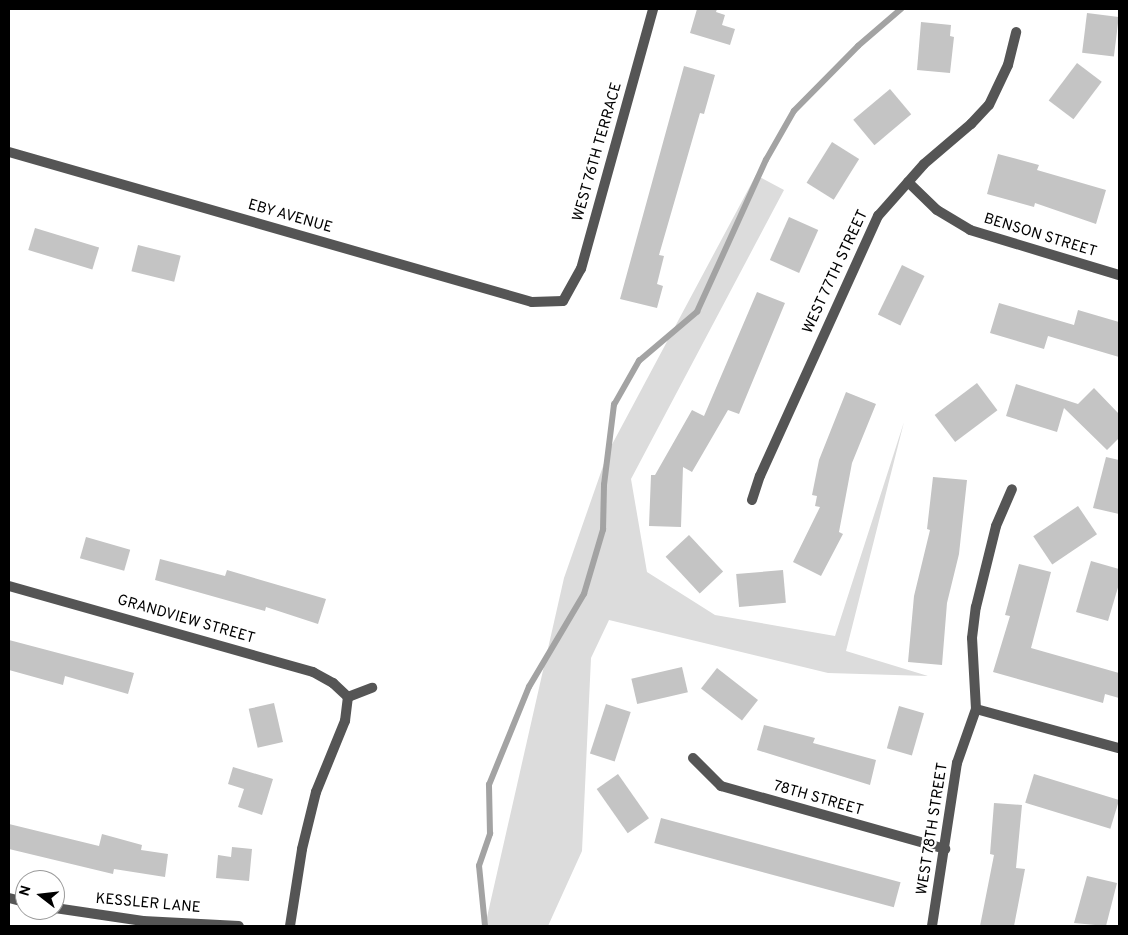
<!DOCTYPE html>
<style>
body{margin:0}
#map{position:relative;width:1128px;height:935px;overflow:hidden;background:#fff;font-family:Overpass,sans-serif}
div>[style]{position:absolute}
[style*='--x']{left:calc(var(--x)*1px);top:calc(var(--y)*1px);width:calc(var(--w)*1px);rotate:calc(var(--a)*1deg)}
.green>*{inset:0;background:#dcdcdc}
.stream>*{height:5.5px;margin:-2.75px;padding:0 2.75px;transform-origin:2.75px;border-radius:2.75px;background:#a3a3a3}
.building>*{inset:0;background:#c4c4c4;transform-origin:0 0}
.minor>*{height:10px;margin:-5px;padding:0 5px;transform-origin:5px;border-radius:5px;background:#555}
span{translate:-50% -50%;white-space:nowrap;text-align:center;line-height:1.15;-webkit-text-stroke:4.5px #fff;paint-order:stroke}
.street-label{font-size:15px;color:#000}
.frame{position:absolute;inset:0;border:10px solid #000;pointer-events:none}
.north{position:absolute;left:15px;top:870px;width:50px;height:50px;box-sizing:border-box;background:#fff;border:1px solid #999;border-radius:50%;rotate:286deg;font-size:14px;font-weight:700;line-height:20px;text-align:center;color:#000}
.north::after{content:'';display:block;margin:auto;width:18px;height:22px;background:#000;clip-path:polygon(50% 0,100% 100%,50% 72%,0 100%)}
</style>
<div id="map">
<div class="green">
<i style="clip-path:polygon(756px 175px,784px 190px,631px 479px,647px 572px,715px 615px,835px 636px,904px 422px,846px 651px,928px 676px,828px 673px,609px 620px,591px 658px,582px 851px,548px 926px,485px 926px,564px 578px,608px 452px)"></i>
</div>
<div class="stream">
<i style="--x:485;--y:926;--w:60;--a:-95.7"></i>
<i style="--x:479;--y:866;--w:34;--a:-71"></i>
<i style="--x:490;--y:834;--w:49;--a:-91.2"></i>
<i style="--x:489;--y:785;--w:106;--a:-67.8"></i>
<i style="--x:529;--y:687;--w:108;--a:-59.4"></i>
<i style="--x:584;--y:594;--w:67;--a:-73.5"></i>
<i style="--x:603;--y:530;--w:45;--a:-88.7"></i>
<i style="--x:604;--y:485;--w:81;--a:-82.9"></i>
<i style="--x:614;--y:405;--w:51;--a:-60.4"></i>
<i style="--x:639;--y:361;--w:76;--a:-40.2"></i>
<i style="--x:697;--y:312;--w:167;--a:-65.6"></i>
<i style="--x:766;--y:160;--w:56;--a:-60.3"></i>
<i style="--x:794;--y:111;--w:91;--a:-45.4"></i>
<i style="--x:858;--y:46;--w:57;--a:-40.7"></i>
</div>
<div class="building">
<i style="clip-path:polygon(697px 9px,717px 9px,716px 12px,725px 15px,722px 25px,735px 29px,730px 45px,690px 33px)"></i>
<i style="left:1087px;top:13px;width:32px;height:40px;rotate:7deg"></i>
<i style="clip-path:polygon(921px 22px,951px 25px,950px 36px,954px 37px,950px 73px,917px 70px)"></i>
<i style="left:1077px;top:63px;width:31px;height:47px;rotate:37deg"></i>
<i style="clip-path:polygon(684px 66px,715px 75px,704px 114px,700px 113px,659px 255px,664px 256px,657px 284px,663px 286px,657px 308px,620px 299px)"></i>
<i style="left:890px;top:89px;width:33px;height:48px;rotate:50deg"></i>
<i style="left:832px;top:142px;width:32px;height:48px;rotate:32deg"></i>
<i style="clip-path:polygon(998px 154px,1039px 165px,1037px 170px,1106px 190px,1096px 224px,1035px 203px,1034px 207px,987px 194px)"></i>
<i style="left:789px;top:217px;width:32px;height:47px;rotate:24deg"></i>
<i style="left:35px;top:228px;width:67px;height:23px;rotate:17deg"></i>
<i style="left:138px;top:245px;width:44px;height:27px;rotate:14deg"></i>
<i style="left:902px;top:265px;width:25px;height:55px;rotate:26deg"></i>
<i style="clip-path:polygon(757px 292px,785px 303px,739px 414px,728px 410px,692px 472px,683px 467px,681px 527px,649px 526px,651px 475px,655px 475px,692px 410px,704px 416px)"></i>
<i style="clip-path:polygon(999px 303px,1074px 325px,1078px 310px,1119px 322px,1119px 357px,1048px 336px,1044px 349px,990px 333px)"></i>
<i style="left:977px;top:383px;width:34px;height:53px;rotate:53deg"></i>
<i style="clip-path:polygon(1016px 384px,1078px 404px,1094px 388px,1119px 414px,1119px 438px,1107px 450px,1064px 408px,1057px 432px,1006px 416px)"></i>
<i style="clip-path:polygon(846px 392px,876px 404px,852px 463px,839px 532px,843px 534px,821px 576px,793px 562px,820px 507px,815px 506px,817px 496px,812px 495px,819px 460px)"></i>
<i style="clip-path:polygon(1106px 457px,1119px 460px,1119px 514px,1093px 508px)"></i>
<i style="clip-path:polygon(933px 477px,967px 480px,959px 554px,947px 603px,942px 665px,908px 662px,914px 596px,930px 530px,927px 529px)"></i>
<i style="left:1078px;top:506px;width:34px;height:54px;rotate:56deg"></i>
<i style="left:689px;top:535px;width:50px;height:32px;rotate:47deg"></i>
<i style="left:86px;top:537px;width:46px;height:22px;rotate:16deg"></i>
<i style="clip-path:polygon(160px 559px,225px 576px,227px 570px,326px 599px,318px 624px,266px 607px,265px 611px,155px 580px)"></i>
<i style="clip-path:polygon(1091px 561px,1119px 569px,1119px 584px,1108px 621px,1076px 612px)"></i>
<i style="clip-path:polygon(1019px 564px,1051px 572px,1031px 648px,1119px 673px,1119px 698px,1105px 694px,1103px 703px,993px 672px,1010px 616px,1005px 615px)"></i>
<i style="left:783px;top:570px;width:33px;height:47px;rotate:85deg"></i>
<i style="clip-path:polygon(9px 640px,134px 673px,128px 694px,65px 676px,63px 685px,9px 670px)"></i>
<i style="left:682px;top:667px;width:26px;height:52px;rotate:77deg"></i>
<i style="left:717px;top:668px;width:52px;height:26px;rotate:38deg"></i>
<i style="left:274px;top:703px;width:40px;height:26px;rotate:77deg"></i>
<i style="left:606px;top:704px;width:26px;height:52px;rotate:18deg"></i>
<i style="left:899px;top:706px;width:26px;height:44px;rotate:16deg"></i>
<i style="clip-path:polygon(764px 725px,815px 738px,813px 743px,876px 760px,870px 785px,757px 750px)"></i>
<i style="clip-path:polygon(233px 767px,273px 779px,262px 815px,238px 807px,244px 789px,228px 784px)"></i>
<i style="left:618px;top:774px;width:54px;height:26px;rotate:55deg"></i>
<i style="left:1034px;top:774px;width:89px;height:30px;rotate:17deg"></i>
<i style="clip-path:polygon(994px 803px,1022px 805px,1016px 868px,1025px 869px,1014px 926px,980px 926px,994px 855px,990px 854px)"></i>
<i style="left:661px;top:818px;width:248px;height:26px;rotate:15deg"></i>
<i style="clip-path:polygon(9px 824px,99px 846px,102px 834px,142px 845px,141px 850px,168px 854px,165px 877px,114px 869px,113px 874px,9px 849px)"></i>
<i style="clip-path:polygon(232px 847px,252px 849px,249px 881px,216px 878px,218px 855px,231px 857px)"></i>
<i style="clip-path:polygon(1087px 876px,1117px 883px,1106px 926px,1074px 923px)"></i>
</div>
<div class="minor">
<i style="--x:9;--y:152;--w:544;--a:16"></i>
<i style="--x:532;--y:302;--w:31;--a:-2"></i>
<i style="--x:563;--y:301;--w:37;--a:-61"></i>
<i style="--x:581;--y:269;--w:270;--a:-74.5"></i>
<i style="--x:908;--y:182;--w:40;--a:44"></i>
<i style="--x:937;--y:210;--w:39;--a:31"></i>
<i style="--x:970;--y:230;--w:156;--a:16.8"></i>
<i style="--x:752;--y:500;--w:25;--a:-72"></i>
<i style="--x:760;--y:476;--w:286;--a:-65.6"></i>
<i style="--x:878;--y:216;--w:69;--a:-48.5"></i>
<i style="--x:924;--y:164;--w:62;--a:-40.4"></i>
<i style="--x:971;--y:124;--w:26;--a:-47"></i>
<i style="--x:989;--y:105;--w:44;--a:-64.6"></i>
<i style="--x:1008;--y:65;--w:34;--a:-76"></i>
<i style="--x:9;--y:586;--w:316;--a:15.8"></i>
<i style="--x:313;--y:672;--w:23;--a:29"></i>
<i style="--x:333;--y:683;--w:21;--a:43"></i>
<i style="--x:348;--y:697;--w:26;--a:-21"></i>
<i style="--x:976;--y:709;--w:148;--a:15.3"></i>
<i style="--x:693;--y:758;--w:40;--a:45"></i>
<i style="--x:721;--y:786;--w:233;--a:15.7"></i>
<i style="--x:9;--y:898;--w:16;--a:14"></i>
<i style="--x:55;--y:908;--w:89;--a:8.4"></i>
<i style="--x:143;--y:921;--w:96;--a:3"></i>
<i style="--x:290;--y:926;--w:78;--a:-81.1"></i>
<i style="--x:302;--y:849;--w:59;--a:-76.2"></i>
<i style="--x:316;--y:792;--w:77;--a:-67.8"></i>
<i style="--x:345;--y:721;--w:24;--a:-83"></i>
<i style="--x:932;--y:926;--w:165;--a:-81.3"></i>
<i style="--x:957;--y:763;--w:57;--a:-70.6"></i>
<i style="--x:976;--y:709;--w:71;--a:-93.2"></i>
<i style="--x:972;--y:638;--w:31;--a:-83"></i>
<i style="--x:976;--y:607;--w:83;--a:-76.1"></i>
<i style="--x:996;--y:526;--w:40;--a:-66.6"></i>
</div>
<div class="street-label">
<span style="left:598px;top:152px;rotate:-74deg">WEST 76TH TERRACE</span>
<span style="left:290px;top:217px;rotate:16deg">EBY AVENUE</span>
<span style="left:1040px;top:236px;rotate:17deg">BENSON STREET</span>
<span style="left:836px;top:272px;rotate:-65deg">WEST 77TH STREET</span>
<span style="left:186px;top:620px;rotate:16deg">GRANDVIEW STREET</span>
<span style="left:818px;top:799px;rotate:16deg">78TH STREET</span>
<span style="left:933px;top:829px;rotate:-81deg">WEST 78TH STREET</span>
<span style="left:148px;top:904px;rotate:5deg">KESSLER LANE</span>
</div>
<div class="frame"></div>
<div class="north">N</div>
</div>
